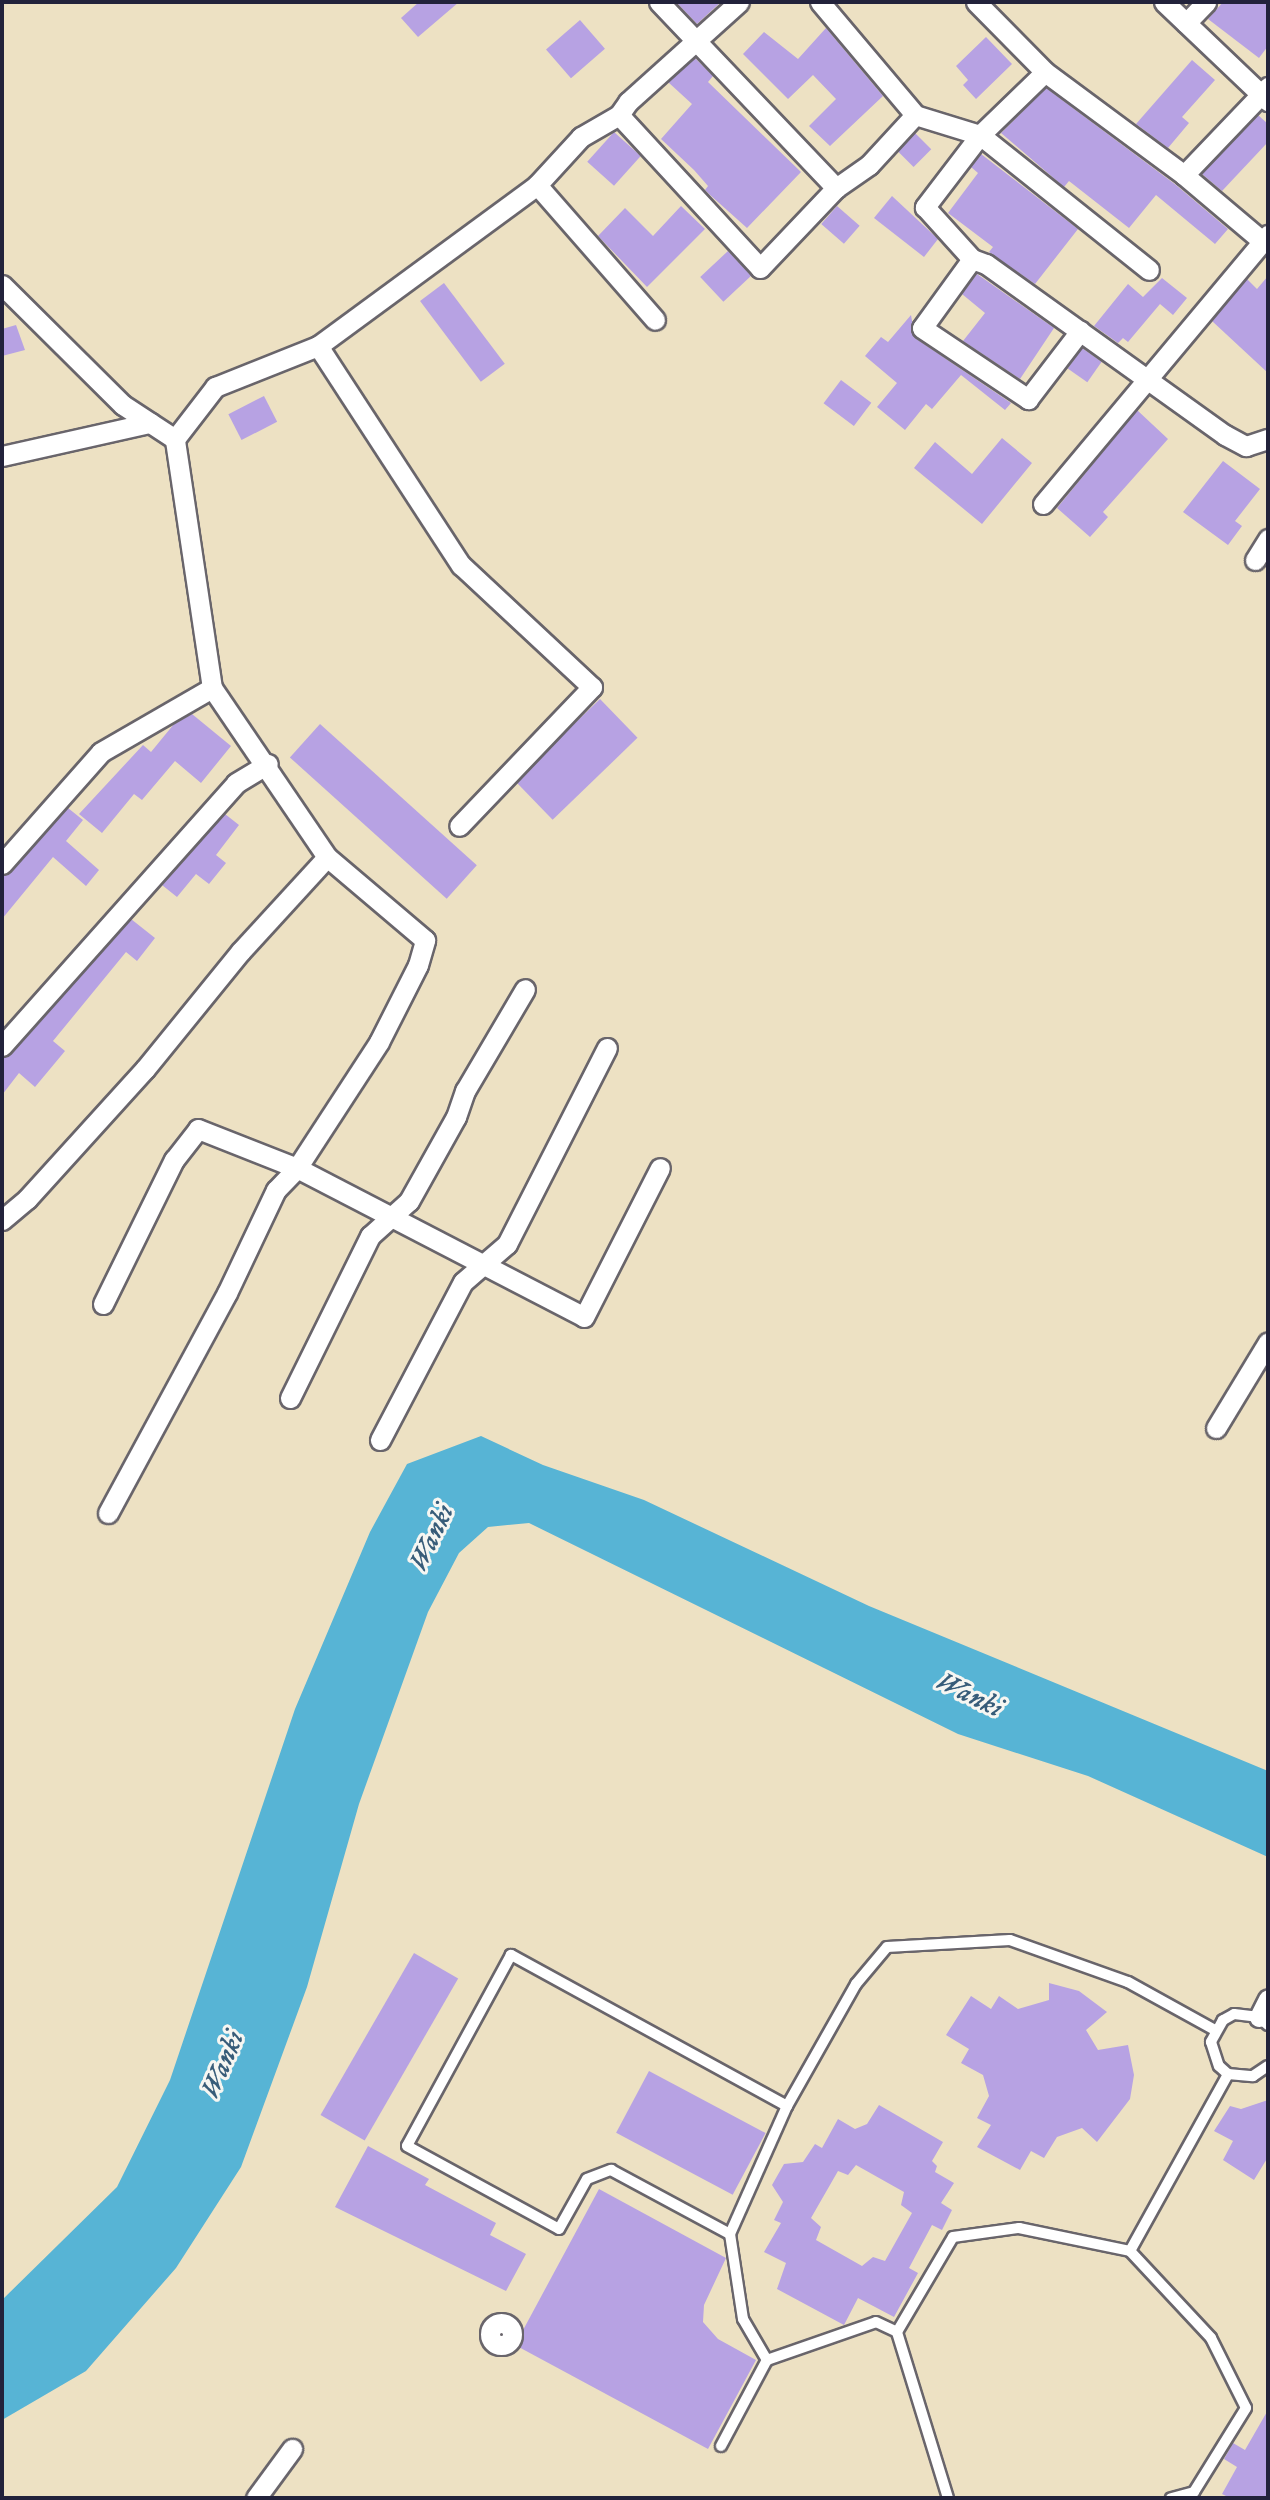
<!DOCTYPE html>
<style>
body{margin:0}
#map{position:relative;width:1270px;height:2500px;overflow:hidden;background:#ede1c3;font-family:"IM FELL DW Pica",serif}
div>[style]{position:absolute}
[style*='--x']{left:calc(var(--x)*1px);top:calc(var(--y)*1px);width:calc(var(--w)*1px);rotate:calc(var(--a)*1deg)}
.water>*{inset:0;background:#57b4d5}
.building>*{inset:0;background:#b7a2e3;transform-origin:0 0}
.roads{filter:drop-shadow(2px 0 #69656b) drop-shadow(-2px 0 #69656b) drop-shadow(0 2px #69656b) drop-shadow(0 -2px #69656b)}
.service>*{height:10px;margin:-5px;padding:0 5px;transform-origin:5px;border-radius:5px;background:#fff}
.minor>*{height:19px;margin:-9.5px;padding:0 9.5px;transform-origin:9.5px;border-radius:9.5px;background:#fff}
.minor>.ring{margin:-9.5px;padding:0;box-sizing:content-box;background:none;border:19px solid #fff;border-radius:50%}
span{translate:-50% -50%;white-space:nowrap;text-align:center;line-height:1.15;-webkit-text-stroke:6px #f6f6f2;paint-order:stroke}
.water-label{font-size:28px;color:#375c79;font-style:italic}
.frame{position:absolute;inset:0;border:4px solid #22223b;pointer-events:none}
</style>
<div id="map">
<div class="water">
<i style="clip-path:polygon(481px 1436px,543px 1465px,644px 1500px,869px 1606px,1268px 1771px,1268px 1857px,1088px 1776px,958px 1734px,529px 1523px,488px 1527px,459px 1553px,428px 1612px,359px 1804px,307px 1987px,241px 2167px,176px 2268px,86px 2371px,2px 2420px,2px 2300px,117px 2187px,170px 2080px,295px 1709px,370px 1532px,407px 1464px)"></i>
</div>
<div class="building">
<i style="clip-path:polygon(419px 2px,459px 2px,418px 37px,401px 18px)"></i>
<i style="clip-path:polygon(676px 2px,721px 2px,697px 24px)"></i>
<i style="clip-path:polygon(1223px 2px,1268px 2px,1268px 46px,1259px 58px,1208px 19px)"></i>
<i style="left:580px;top:20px;width:38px;height:45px;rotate:49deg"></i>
<i style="clip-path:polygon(826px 28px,883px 96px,830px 146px,809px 126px,836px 99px,813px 75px,788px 99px,743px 54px,764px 32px,798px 59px)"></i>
<i style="clip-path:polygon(986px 37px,1012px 64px,976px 99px,963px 85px,968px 80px,956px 66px)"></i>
<i style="clip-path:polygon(695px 58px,713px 76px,708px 82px,801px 172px,747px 228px,709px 194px,705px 190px,708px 186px,694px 170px,661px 139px,692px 104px,668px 82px)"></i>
<i style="clip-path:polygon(1192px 60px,1215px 80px,1182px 117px,1189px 123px,1168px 148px,1136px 124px)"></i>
<i style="clip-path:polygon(1046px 88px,1176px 185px,1228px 229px,1215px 244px,1156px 195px,1129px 228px,1069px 181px,1064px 187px,1001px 133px)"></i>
<i style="clip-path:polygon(1258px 115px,1268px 124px,1268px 142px,1222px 191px,1202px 174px)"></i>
<i style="left:614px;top:132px;width:36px;height:40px;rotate:42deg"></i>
<i style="left:915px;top:133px;width:23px;height:25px;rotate:45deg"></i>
<i style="clip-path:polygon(981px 154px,1078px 229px,1035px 284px,989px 252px,993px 247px,948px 213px,978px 173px,971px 167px)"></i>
<i style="clip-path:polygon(892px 196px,938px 239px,924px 257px,874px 218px)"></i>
<i style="clip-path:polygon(681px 206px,705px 229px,647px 287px,598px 236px,625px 208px,653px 236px)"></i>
<i style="left:837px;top:206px;width:30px;height:24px;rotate:41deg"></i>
<i style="left:728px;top:251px;width:34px;height:38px;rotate:47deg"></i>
<i style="clip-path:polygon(977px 274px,1054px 328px,1020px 379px,963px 341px,985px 313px,962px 294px)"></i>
<i style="clip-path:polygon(1268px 276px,1268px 373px,1212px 321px,1247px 279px,1257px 289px)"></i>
<i style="clip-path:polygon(1162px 278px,1187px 298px,1173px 315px,1160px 304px,1128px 342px,1123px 338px,1118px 343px,1094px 326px,1128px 284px,1143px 297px)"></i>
<i style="left:444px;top:283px;width:101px;height:30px;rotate:53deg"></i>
<i style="clip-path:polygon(911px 315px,915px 338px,1011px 403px,1005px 410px,961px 375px,932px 409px,926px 404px,905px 430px,877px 407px,897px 383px,865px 356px,881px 337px,888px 342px)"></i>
<i style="clip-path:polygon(16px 325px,25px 350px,2px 356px,2px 329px)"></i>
<i style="left:1082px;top:348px;width:24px;height:25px;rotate:35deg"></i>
<i style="left:841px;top:380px;width:38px;height:29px;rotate:37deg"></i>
<i style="left:264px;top:396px;width:29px;height:40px;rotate:63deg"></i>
<i style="clip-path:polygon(1137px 410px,1168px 439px,1103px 512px,1108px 517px,1090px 537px,1057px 508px)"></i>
<i style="clip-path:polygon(1002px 438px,1032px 463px,982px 524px,914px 468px,935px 442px,972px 474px)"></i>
<i style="clip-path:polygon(1223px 461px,1260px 489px,1235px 521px,1242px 526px,1228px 545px,1183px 512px)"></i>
<i style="left:600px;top:699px;width:54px;height:118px;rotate:46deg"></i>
<i style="clip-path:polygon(192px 714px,231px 746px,201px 783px,175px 761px,142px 800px,134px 794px,102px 833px,79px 814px,143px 745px,151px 752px,174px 724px)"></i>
<i style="left:320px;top:724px;width:211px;height:45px;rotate:42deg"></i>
<i style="clip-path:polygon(68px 808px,83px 820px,66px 841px,99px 870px,86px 886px,53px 857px,2px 919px,2px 876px,11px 872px)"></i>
<i style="clip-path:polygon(225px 814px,239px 825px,216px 855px,226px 863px,209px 884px,196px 874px,177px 897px,162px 885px)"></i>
<i style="clip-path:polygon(131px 919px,155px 938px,137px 961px,126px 952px,53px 1041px,65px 1051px,35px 1087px,19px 1073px,2px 1095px,2px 1060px)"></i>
<i style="left:414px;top:1953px;width:51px;height:187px;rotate:30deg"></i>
<i style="clip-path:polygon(1049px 1983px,1079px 1991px,1107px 2012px,1086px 2030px,1098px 2050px,1128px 2045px,1134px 2075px,1130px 2099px,1097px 2142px,1082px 2128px,1057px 2137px,1044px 2158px,1031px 2151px,1020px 2170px,977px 2147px,991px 2125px,977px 2118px,989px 2096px,983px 2075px,961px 2063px,969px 2049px,946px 2035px,971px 1996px,991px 2009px,999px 1996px,1018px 2009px,1049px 2000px)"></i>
<i style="left:649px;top:2071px;width:132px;height:70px;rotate:28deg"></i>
<i style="clip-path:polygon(1268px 2100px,1268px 2157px,1254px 2180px,1223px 2160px,1233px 2141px,1214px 2131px,1230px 2106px,1241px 2109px)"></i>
<i style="clip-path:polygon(evenodd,879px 2105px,943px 2142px,932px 2161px,937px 2166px,935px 2172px,954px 2183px,941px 2203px,952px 2210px,942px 2230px,932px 2225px,909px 2268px,918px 2273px,894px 2317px,858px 2298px,844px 2325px,777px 2289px,786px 2263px,764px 2252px,781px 2223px,774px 2220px,783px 2202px,772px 2185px,784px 2164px,803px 2162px,815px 2144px,822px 2148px,838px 2119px,855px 2129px,867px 2124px,879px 2105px,856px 2165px,904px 2192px,901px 2205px,912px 2213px,885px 2261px,873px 2257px,862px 2266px,816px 2240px,821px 2227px,811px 2218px,838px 2171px,848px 2175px,856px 2165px)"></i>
<i style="clip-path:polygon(368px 2146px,429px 2179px,425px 2185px,496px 2223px,490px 2235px,526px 2254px,506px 2291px,335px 2207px)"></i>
<i style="clip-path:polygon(599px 2189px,726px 2258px,704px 2305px,703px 2322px,718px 2339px,756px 2360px,708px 2449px,515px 2345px)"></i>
<i style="clip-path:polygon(1268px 2410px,1268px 2498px,1230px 2498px,1222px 2494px,1237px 2467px,1224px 2459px,1233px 2443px,1245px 2450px)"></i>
</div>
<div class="roads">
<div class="service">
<i style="--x:1268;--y:2025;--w:12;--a:-138"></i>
<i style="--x:1259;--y:2017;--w:25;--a:-173"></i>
<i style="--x:1234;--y:2014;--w:13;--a:151"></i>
<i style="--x:1223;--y:2020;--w:25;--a:119"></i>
<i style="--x:1211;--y:2042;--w:25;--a:72"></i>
<i style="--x:1219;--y:2066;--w:12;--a:42"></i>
<i style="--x:1228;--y:2074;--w:25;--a:5"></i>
<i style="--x:1253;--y:2076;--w:18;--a:-34"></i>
<i style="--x:787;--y:2106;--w:315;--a:-151.3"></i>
<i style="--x:511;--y:1955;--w:217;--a:118.6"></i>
<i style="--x:407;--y:2146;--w:173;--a:28.6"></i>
<i style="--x:559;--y:2229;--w:57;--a:-60.8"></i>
<i style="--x:587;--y:2179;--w:26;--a:-21"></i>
<i style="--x:611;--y:2170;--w:135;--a:28.3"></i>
<i style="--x:730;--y:2234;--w:86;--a:81.3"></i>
<i style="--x:743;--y:2319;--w:48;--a:59.7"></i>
<i style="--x:767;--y:2360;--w:115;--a:-19.2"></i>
<i style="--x:876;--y:2322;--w:23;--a:25"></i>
<i style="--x:730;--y:2234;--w:140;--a:-66"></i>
<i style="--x:787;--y:2106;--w:140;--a:-60.5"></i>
<i style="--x:856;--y:1984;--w:48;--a:-50"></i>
<i style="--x:887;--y:1947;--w:123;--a:-3.3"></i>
<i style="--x:1010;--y:1940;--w:125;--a:19.6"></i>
<i style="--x:1128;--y:1982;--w:99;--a:28.9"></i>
<i style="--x:1130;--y:2251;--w:202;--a:-61"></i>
<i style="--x:721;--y:2446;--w:98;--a:-61.9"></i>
<i style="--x:948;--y:2498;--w:174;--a:-107.1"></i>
<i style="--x:897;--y:2332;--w:110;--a:-59.5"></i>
<i style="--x:953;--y:2237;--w:67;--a:-7.8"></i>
<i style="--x:1019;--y:2228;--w:113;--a:11.7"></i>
<i style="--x:1130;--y:2251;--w:119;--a:47"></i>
<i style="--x:1211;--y:2338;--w:78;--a:63.4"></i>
<i style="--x:1246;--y:2408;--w:99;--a:121.8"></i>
<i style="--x:1194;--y:2492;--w:24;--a:165"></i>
</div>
<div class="minor">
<i style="--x:659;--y:2;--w:257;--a:46.4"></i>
<i style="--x:820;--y:2;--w:148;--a:49.9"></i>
<i style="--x:915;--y:115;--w:68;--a:17.1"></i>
<i style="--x:980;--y:135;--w:216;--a:38.6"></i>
<i style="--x:976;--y:2;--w:98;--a:45.4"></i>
<i style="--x:1045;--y:72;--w:173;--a:36.5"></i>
<i style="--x:1184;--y:175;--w:102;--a:40.2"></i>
<i style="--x:1164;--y:2;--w:144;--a:43.6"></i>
<i style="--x:1186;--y:23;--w:29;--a:-46"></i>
<i style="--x:1045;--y:72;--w:91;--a:135.9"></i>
<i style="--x:980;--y:135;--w:91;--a:127.4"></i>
<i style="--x:925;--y:207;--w:70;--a:47.9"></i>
<i style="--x:972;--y:259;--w:15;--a:20"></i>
<i style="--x:986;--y:264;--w:294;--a:35.6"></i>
<i style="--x:1225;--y:435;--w:24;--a:28"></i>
<i style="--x:1246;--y:446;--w:23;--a:-18"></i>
<i style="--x:619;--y:115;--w:208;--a:47.3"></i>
<i style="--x:760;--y:268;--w:110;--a:-46.5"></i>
<i style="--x:836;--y:188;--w:40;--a:-34.9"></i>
<i style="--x:869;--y:165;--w:68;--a:-47.4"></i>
<i style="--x:1184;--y:175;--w:122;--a:-46.3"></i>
<i style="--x:537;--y:185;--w:179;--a:48.8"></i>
<i style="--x:972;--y:259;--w:85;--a:125.9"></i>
<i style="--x:922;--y:328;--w:128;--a:33.8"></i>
<i style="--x:1028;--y:399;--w:86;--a:-52.6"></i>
<i style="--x:2;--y:285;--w:170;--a:44.8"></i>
<i style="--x:123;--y:405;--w:62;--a:33.2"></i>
<i style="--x:175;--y:439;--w:66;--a:-52.4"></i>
<i style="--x:215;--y:387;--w:111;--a:-21.7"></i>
<i style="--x:318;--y:346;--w:272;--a:-36.3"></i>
<i style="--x:537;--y:185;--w:65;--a:-47.5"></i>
<i style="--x:581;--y:137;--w:44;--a:-30.1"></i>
<i style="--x:619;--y:115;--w:16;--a:-55"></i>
<i style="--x:628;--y:102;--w:149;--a:-42"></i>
<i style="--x:318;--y:346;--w:262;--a:56.9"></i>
<i style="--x:461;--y:565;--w:179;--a:43"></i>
<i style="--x:592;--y:687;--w:192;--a:133.7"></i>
<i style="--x:2;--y:456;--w:152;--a:-12.6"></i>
<i style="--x:1043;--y:504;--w:351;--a:-50.1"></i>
<i style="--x:1255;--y:560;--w:25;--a:-58"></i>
<i style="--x:2;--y:864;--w:149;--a:-48.5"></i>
<i style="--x:101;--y:752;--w:128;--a:-30"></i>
<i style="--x:2;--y:1046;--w:352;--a:-48.3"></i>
<i style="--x:236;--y:783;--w:37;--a:-31"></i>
<i style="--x:2;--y:1220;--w:33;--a:-40"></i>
<i style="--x:27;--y:1199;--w:176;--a:-47.8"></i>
<i style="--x:145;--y:1069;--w:152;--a:-50.9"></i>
<i style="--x:241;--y:951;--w:127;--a:-47.5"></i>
<i style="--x:103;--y:1304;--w:161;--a:-63.8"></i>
<i style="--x:174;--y:1160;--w:39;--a:-52"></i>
<i style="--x:198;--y:1129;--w:106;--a:21.5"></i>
<i style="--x:297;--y:1168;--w:323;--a:27.4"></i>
<i style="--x:584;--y:1317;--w:167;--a:-63"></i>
<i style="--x:290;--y:1398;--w:181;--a:-63.7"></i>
<i style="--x:370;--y:1236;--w:52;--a:-41.9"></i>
<i style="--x:409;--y:1201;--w:96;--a:-60.8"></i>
<i style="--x:456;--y:1117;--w:28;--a:-71"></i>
<i style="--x:465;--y:1091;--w:118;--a:-59.5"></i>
<i style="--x:1216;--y:1428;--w:100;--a:-58.8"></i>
<i style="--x:380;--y:1440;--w:178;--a:-62.3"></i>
<i style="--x:463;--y:1282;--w:58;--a:-40.8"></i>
<i style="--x:507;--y:1244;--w:220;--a:-63"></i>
<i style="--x:108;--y:1513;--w:250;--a:-61.6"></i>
<i style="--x:227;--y:1293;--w:114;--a:-64.6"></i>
<i style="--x:276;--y:1190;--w:30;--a:-46"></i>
<i style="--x:297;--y:1168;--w:150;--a:-56.9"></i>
<i style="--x:379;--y:1042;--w:86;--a:-63.1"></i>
<i style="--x:418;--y:965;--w:26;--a:-74"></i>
<i style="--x:425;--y:940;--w:128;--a:-139.7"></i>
<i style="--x:327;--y:857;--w:204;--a:-124.2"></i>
<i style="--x:212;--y:688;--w:252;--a:-98.5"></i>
<i style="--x:1259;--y:2017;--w:20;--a:-63"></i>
<i class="ring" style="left:490px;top:2323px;width:3px;height:3px"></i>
<i style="--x:256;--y:2498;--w:61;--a:-53.7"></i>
</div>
</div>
<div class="water-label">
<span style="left:432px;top:1538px;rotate:-65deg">Wanki</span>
<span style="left:969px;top:1695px;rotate:26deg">Wanki</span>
<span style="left:223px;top:2065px;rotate:-67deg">Wanki</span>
</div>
<div class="frame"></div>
</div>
